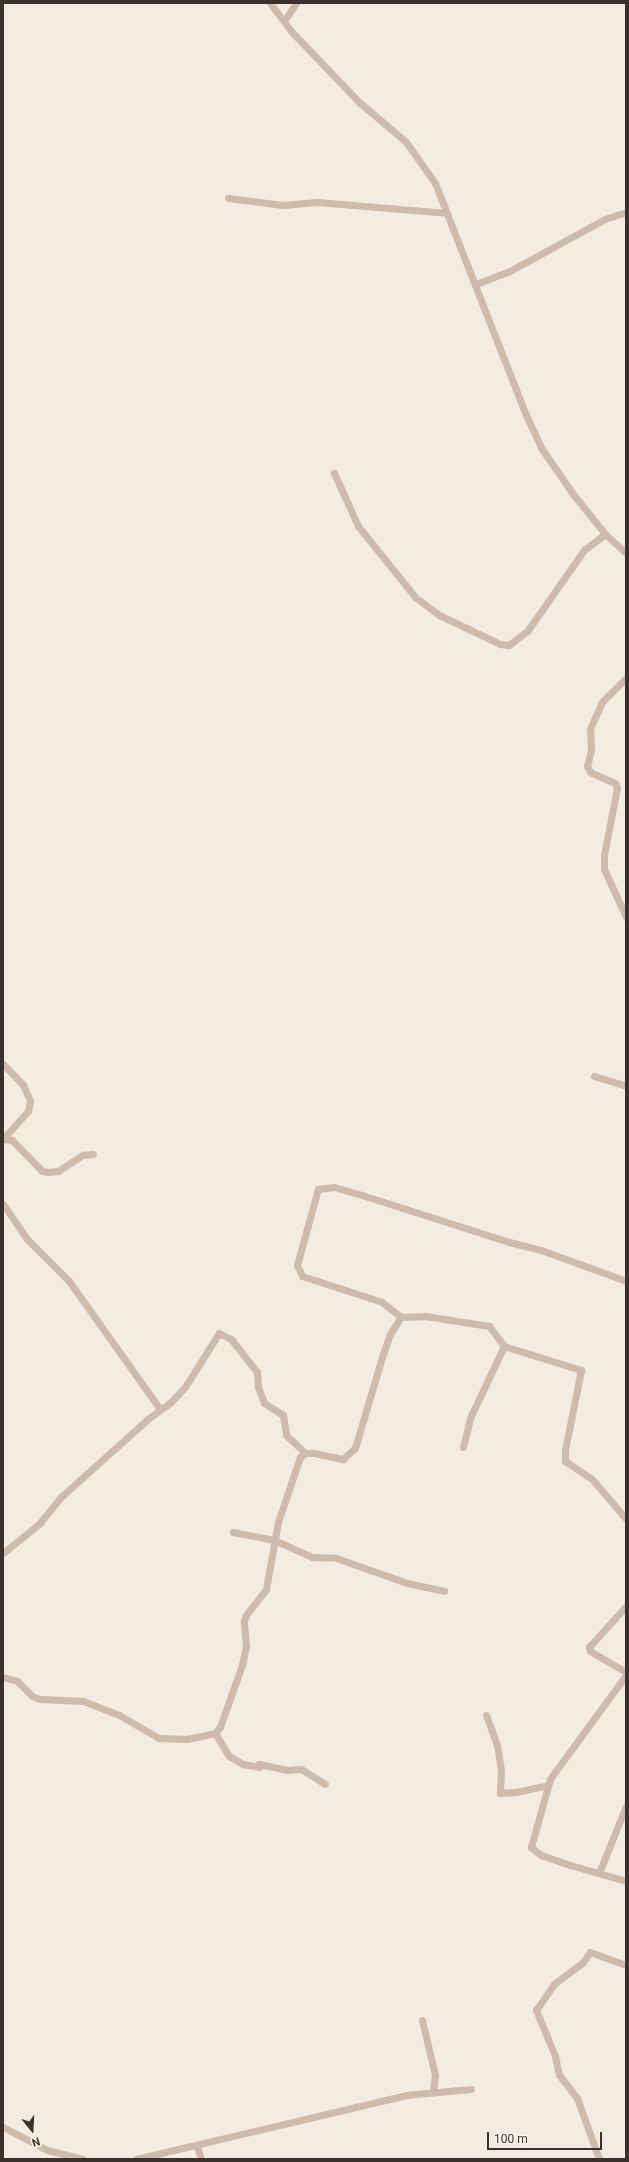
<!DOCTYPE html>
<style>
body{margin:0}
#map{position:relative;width:629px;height:2162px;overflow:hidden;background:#f4ebe1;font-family:Roboto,sans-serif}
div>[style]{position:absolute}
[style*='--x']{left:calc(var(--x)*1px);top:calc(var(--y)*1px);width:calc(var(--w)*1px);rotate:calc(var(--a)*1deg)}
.minor>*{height:7px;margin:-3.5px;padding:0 3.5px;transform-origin:3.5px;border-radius:3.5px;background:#cdbbac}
span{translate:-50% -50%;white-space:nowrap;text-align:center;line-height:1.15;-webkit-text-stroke:3.5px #fbf5ee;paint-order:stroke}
.frame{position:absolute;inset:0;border:4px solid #3b302b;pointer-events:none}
.north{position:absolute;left:12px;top:2110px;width:40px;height:40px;-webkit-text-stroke:3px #fbf5ee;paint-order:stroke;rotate:162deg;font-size:11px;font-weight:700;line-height:16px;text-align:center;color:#3b302b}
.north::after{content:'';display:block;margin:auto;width:14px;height:18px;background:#3b302b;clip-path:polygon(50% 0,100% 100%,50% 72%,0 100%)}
.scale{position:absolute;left:487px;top:2132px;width:115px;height:18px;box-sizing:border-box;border:2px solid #3b302b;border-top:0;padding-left:5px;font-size:12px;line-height:14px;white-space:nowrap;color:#3b302b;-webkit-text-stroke:3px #fbf5ee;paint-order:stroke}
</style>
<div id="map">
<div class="minor">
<i style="--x:270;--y:3;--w:36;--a:53"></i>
<i style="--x:292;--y:32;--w:97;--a:46.3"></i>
<i style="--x:359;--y:102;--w:62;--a:40.4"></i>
<i style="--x:406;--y:142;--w:50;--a:54.7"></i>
<i style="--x:435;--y:183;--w:249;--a:68.6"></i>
<i style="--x:526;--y:415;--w:38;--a:65"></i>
<i style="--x:542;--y:449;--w:55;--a:55.4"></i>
<i style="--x:573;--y:494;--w:51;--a:51.3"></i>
<i style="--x:605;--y:534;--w:28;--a:42"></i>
<i style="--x:284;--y:21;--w:22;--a:-56"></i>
<i style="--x:228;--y:198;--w:55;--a:7.3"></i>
<i style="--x:283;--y:205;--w:34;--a:-5"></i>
<i style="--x:317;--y:202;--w:130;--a:4.8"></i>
<i style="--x:476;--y:284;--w:34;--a:-21"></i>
<i style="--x:508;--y:272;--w:111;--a:-28.7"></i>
<i style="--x:605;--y:219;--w:22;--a:-18"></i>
<i style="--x:334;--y:473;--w:58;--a:65.6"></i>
<i style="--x:358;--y:526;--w:91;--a:51.2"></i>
<i style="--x:415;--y:597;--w:30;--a:37"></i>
<i style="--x:439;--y:615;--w:68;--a:25.4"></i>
<i style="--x:500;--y:644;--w:9;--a:6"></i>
<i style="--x:509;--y:645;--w:24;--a:-38"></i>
<i style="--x:528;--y:630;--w:98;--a:-55"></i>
<i style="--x:584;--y:550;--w:26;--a:-37"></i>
<i style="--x:626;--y:678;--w:34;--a:135"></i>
<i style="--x:602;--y:702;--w:30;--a:114"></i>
<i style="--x:590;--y:729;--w:21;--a:87"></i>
<i style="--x:591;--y:750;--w:16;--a:104"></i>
<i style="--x:587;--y:766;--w:7;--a:63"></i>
<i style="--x:590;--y:772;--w:27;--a:24"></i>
<i style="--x:615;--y:783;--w:5;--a:68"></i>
<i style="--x:617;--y:788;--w:68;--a:101"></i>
<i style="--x:604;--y:855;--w:14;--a:90"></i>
<i style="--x:604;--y:869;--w:53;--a:65.4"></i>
<i style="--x:3;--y:1064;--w:29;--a:46"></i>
<i style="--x:23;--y:1085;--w:17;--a:66"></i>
<i style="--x:30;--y:1101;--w:10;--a:101"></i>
<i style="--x:28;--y:1111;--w:38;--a:132"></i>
<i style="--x:594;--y:1076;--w:34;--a:17"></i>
<i style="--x:3;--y:1139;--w:9;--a:6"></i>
<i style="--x:12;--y:1140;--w:43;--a:45.9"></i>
<i style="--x:42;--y:1171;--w:6;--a:9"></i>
<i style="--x:48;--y:1172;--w:10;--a:-6"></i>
<i style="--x:58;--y:1171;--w:30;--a:-33"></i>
<i style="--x:83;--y:1155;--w:10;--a:-6"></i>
<i style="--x:3;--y:1204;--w:42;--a:55.6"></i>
<i style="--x:27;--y:1239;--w:59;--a:45"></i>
<i style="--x:69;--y:1281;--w:157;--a:54.6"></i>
<i style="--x:401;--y:1317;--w:24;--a:-142"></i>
<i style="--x:382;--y:1302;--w:84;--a:-162"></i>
<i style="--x:302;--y:1276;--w:12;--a:-114"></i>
<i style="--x:297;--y:1265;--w:79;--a:-74.6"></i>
<i style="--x:318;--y:1189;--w:16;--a:-7"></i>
<i style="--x:334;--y:1187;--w:32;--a:16"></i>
<i style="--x:365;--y:1196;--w:151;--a:17.7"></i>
<i style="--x:509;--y:1242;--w:33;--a:14"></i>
<i style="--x:541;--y:1250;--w:90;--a:20"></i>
<i style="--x:463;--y:1447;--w:30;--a:-76"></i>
<i style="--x:470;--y:1418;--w:80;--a:-64.7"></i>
<i style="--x:233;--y:1532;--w:42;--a:11"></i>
<i style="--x:274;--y:1540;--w:42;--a:24.1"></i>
<i style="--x:312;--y:1557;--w:24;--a:2"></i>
<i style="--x:336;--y:1558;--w:75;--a:19.4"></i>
<i style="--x:407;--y:1583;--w:38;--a:12"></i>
<i style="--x:3;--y:1553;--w:46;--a:-38.9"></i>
<i style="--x:39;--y:1524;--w:36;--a:-51"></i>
<i style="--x:62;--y:1496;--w:117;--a:-41.9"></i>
<i style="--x:149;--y:1418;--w:26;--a:-36"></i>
<i style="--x:170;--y:1403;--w:22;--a:-47"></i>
<i style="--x:185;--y:1387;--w:64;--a:-57.8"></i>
<i style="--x:219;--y:1333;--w:13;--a:27"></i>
<i style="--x:231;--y:1339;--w:42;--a:51.8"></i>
<i style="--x:257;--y:1372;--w:15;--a:86"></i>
<i style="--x:258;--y:1387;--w:17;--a:69"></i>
<i style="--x:264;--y:1403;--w:22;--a:32"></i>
<i style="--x:283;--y:1415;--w:20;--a:81"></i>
<i style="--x:286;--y:1435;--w:26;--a:43"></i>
<i style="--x:626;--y:1606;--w:55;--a:132.1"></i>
<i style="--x:589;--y:1647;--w:4;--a:76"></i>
<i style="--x:590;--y:1651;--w:42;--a:30.3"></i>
<i style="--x:626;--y:1675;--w:129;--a:126.2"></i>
<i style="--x:550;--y:1779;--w:71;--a:105.6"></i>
<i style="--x:531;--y:1847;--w:13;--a:39"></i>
<i style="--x:541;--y:1855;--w:31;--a:19"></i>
<i style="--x:570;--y:1865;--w:58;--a:15.9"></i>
<i style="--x:3;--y:1677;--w:15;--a:16"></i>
<i style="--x:17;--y:1681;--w:21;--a:45"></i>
<i style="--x:32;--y:1696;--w:9;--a:21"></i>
<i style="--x:40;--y:1699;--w:43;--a:2.7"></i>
<i style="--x:83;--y:1701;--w:39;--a:21"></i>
<i style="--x:119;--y:1715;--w:46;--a:29.9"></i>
<i style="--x:159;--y:1738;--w:28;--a:2"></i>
<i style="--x:187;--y:1739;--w:29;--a:-12"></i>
<i style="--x:215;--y:1733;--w:8;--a:-50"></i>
<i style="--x:220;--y:1727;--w:66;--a:-70.5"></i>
<i style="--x:242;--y:1665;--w:19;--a:-78"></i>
<i style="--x:246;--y:1646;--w:25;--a:-95"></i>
<i style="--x:244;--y:1621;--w:6;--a:-72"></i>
<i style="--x:246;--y:1615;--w:33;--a:-52"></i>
<i style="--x:266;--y:1589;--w:68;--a:-79.8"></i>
<i style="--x:278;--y:1522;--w:69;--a:-71.3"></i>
<i style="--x:300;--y:1457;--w:6;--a:-39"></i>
<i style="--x:305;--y:1453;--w:9;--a:0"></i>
<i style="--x:314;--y:1453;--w:30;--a:12"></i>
<i style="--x:343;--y:1459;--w:16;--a:-43"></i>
<i style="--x:355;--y:1448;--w:95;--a:-73.5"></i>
<i style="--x:382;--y:1357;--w:24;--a:-71"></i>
<i style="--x:390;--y:1334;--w:20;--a:-57"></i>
<i style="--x:401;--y:1317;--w:24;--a:-2"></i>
<i style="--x:425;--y:1316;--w:65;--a:8.9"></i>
<i style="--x:489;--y:1326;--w:25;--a:53"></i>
<i style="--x:504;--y:1346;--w:81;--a:17.3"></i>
<i style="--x:581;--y:1370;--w:82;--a:101.3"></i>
<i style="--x:565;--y:1450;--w:11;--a:90"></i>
<i style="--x:565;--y:1461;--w:32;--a:34"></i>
<i style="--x:592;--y:1479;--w:52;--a:49.6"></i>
<i style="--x:486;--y:1715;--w:32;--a:70"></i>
<i style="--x:497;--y:1745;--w:26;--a:81"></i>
<i style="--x:501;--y:1771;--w:22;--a:93"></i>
<i style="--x:500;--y:1793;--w:16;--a:-4"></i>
<i style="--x:516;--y:1792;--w:33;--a:-12"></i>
<i style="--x:215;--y:1733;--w:27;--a:59"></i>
<i style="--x:229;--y:1756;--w:16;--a:30"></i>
<i style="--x:243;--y:1764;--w:16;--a:11"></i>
<i style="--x:259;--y:1767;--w:3;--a:-90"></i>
<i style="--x:259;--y:1764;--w:29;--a:12"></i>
<i style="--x:287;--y:1770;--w:14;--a:-4"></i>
<i style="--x:301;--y:1769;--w:28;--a:32"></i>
<i style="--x:599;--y:1873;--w:72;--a:-68.1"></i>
<i style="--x:422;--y:2020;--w:57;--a:76.7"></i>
<i style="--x:435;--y:2075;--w:17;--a:97"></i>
<i style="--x:3;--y:2127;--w:50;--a:27.6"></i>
<i style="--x:47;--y:2150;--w:37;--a:14"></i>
<i style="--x:197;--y:2146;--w:14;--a:73"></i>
<i style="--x:136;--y:2159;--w:277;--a:-13.3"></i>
<i style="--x:406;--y:2095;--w:65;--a:-5.3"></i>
<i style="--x:599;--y:2159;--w:65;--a:-109.8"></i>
<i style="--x:577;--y:2098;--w:29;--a:-128"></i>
<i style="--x:559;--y:2075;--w:19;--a:-102"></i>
<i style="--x:555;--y:2056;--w:50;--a:-112.4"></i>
<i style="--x:536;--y:2010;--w:32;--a:-55"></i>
<i style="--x:554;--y:1984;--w:36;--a:-37"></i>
<i style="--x:583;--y:1962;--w:12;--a:-55"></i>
<i style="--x:590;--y:1952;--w:38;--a:20"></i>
</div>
<div class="frame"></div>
<div class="north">N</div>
<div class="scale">100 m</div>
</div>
